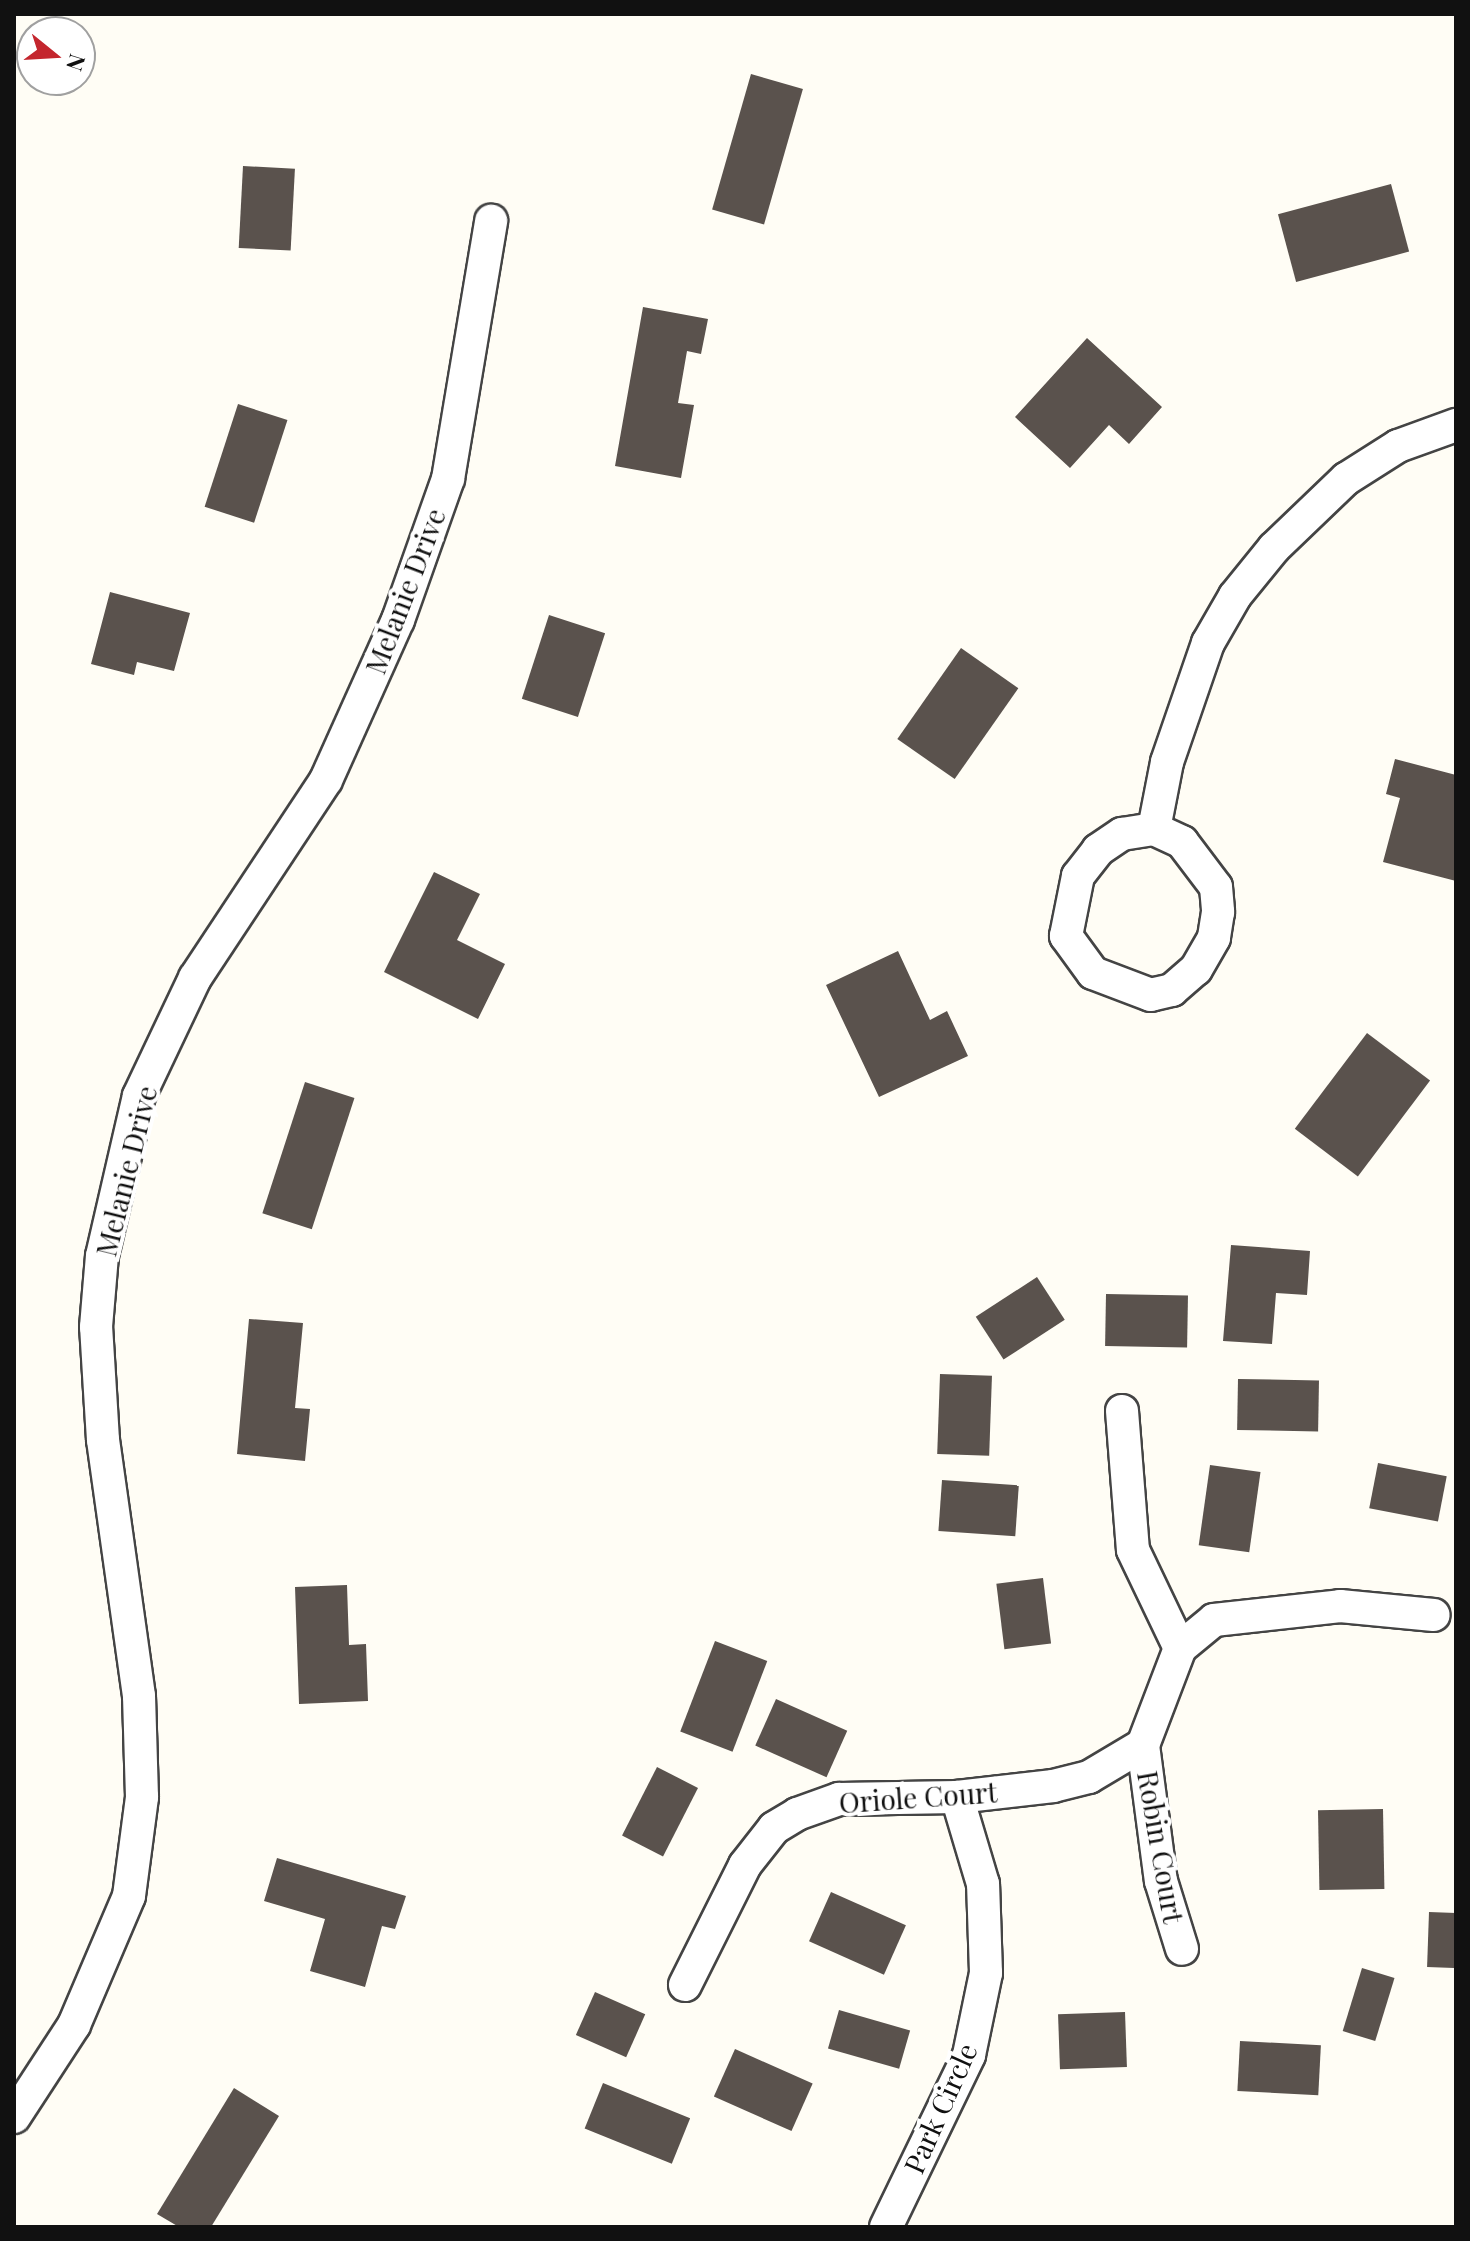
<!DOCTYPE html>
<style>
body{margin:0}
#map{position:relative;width:1470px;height:2241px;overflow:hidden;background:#fffdf5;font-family:"Playfair Display",serif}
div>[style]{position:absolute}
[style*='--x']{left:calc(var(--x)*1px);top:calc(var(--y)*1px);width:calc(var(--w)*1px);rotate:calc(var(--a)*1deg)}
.building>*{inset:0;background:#5a524d;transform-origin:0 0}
.roads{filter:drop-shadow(2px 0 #444) drop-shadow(-2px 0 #444) drop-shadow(0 2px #444) drop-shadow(0 -2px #444)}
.street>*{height:32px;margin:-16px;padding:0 16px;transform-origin:16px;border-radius:16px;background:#fff}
span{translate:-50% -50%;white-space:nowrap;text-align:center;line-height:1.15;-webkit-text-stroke:8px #fff;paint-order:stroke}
.street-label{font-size:28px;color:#111}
.frame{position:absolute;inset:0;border:16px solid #111;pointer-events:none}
.north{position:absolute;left:16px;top:16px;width:80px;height:80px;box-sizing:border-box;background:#fff;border:2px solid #a0a0a0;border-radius:50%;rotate:108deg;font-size:22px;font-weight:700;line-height:32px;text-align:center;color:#111}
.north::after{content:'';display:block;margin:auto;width:28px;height:36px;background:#c4262e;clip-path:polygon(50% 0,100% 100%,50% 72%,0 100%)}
</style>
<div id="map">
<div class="building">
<i style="left:751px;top:74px;width:54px;height:141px;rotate:16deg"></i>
<i style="left:243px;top:166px;width:52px;height:82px;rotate:3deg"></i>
<i style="left:1391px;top:184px;width:70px;height:117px;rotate:75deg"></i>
<i style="clip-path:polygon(643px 307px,708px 319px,701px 354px,687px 351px,678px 403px,694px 405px,681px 478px,615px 466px)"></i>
<i style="clip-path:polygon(1087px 338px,1162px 407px,1129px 444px,1109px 425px,1070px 468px,1015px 417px)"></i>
<i style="left:238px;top:404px;width:52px;height:108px;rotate:18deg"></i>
<i style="clip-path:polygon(110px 592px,190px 613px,174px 671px,137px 662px,134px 675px,91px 664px)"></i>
<i style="left:549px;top:615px;width:59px;height:88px;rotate:18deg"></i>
<i style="left:961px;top:648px;width:70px;height:111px;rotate:35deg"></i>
<i style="clip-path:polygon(1395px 759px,1456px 775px,1456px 881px,1383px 862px,1400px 798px,1386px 794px)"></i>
<i style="clip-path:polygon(434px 872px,480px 894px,457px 940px,505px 964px,478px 1019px,384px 972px)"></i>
<i style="clip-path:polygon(898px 951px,930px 1020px,947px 1011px,968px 1056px,879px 1097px,826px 985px)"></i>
<i style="left:1367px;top:1033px;width:79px;height:120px;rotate:37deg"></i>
<i style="left:305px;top:1082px;width:52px;height:138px;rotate:18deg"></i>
<i style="clip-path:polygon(1231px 1245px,1310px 1251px,1307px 1295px,1276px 1293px,1272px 1344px,1223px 1341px)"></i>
<i style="left:1037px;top:1277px;width:51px;height:73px;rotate:57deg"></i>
<i style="left:1106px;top:1294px;width:82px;height:52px;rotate:1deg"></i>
<i style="clip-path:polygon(249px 1319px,303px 1323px,295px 1408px,310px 1409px,305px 1461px,237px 1454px)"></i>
<i style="left:940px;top:1374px;width:52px;height:80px;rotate:2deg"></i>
<i style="left:1238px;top:1379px;width:81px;height:51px;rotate:1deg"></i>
<i style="left:1378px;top:1463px;width:70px;height:46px;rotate:11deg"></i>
<i style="left:1210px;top:1465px;width:51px;height:81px;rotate:8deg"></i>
<i style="left:942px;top:1480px;width:77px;height:51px;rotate:4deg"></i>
<i style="left:1043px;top:1578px;width:66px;height:47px;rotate:83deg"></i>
<i style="clip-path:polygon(347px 1585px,349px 1645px,366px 1644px,368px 1701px,299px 1704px,295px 1587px)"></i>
<i style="left:715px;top:1641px;width:56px;height:97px;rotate:21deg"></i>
<i style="left:776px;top:1699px;width:78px;height:51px;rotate:24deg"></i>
<i style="left:657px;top:1767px;width:46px;height:77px;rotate:27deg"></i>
<i style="left:1383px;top:1809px;width:80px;height:65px;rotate:89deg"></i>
<i style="clip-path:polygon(277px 1858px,406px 1896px,395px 1929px,382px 1926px,365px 1987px,310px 1971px,325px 1919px,264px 1901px)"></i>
<i style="left:831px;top:1892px;width:82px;height:54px;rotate:24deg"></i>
<i style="left:1429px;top:1912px;width:27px;height:55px;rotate:2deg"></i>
<i style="left:1362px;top:1968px;width:34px;height:66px;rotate:17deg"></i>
<i style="left:595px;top:1992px;width:55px;height:47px;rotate:24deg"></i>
<i style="left:839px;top:2010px;width:74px;height:40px;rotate:16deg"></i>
<i style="left:1125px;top:2012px;width:55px;height:67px;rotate:88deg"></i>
<i style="left:1240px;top:2041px;width:81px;height:50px;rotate:3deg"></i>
<i style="left:735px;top:2049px;width:85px;height:52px;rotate:24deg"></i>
<i style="left:603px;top:2083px;width:94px;height:49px;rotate:22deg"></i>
<i style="clip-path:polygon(234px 2088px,279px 2116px,211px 2227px,179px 2227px,157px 2214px)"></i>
</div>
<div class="roads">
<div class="street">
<i style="--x:1154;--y:829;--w:68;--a:-79"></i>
<i style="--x:1167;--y:762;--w:126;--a:-71"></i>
<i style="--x:1208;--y:643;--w:54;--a:-60.1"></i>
<i style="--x:1235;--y:596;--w:62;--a:-50.9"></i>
<i style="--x:1274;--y:548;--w:100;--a:-43.8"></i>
<i style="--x:1346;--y:479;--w:62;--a:-32.4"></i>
<i style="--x:1398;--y:446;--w:62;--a:-19.9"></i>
<i style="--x:1154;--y:829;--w:31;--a:25"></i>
<i style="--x:1182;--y:842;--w:56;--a:52.9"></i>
<i style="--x:1216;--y:887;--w:25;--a:85"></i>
<i style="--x:1218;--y:912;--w:26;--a:99"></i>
<i style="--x:1214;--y:938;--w:36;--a:120"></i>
<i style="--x:1196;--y:969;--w:32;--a:139"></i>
<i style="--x:1172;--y:990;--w:22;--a:167"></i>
<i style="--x:1151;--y:995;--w:62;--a:-159.2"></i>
<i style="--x:1093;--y:973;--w:46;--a:-126.1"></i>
<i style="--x:1066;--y:936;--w:61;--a:-78.7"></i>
<i style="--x:1078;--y:876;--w:33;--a:-52"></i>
<i style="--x:1098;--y:850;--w:29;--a:-34"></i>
<i style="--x:1122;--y:834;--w:32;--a:-9"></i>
<i style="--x:1122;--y:1411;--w:139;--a:85.5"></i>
<i style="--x:1133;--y:1550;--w:109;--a:64.4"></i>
<i style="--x:1143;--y:1745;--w:104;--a:-69.1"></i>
<i style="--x:1180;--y:1648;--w:44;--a:-39.5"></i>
<i style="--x:1214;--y:1620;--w:127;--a:-6.3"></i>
<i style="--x:1340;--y:1606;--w:94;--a:5.5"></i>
<i style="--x:1143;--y:1745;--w:137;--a:82.5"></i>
<i style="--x:1161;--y:1881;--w:71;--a:72.8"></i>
<i style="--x:685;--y:1985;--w:134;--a:-63.4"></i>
<i style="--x:745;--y:1865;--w:47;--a:-51.9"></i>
<i style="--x:774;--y:1828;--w:27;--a:-31"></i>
<i style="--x:797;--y:1814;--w:45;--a:-19.7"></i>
<i style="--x:839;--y:1799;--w:118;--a:-1"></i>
<i style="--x:957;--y:1797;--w:97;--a:-6.5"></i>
<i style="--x:1053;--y:1786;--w:37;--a:-14"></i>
<i style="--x:1089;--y:1777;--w:63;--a:-30.7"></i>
<i style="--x:14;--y:2117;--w:110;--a:-56.9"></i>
<i style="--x:74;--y:2025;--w:140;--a:-66.9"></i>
<i style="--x:129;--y:1896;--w:100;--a:-82.5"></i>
<i style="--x:142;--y:1797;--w:101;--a:-91.7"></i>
<i style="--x:139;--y:1696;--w:259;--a:-98"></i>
<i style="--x:103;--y:1440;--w:113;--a:-93.5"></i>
<i style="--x:96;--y:1327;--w:71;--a:-85.2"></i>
<i style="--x:102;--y:1256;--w:164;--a:-77"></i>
<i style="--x:139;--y:1096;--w:131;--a:-64.6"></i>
<i style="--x:195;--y:978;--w:237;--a:-56.5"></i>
<i style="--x:326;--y:780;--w:175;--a:-65.8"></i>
<i style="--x:398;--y:620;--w:150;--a:-70.5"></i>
<i style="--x:448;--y:479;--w:262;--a:-80.5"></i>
<i style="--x:886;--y:2227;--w:191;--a:-64.2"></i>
<i style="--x:969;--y:2055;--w:84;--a:-78.3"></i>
<i style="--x:986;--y:1973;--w:89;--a:-91.9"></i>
<i style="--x:983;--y:1884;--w:91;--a:-106.6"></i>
</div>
</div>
<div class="street-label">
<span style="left:405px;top:591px;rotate:-69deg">Melanie Drive</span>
<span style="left:126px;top:1171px;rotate:-76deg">Melanie Drive</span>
<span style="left:918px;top:1797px;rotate:-4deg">Oriole Court</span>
<span style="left:1161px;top:1847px;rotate:80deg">Robin Court</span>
<span style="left:940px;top:2108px;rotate:-66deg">Park Circle</span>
</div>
<div class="frame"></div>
<div class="north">N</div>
</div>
